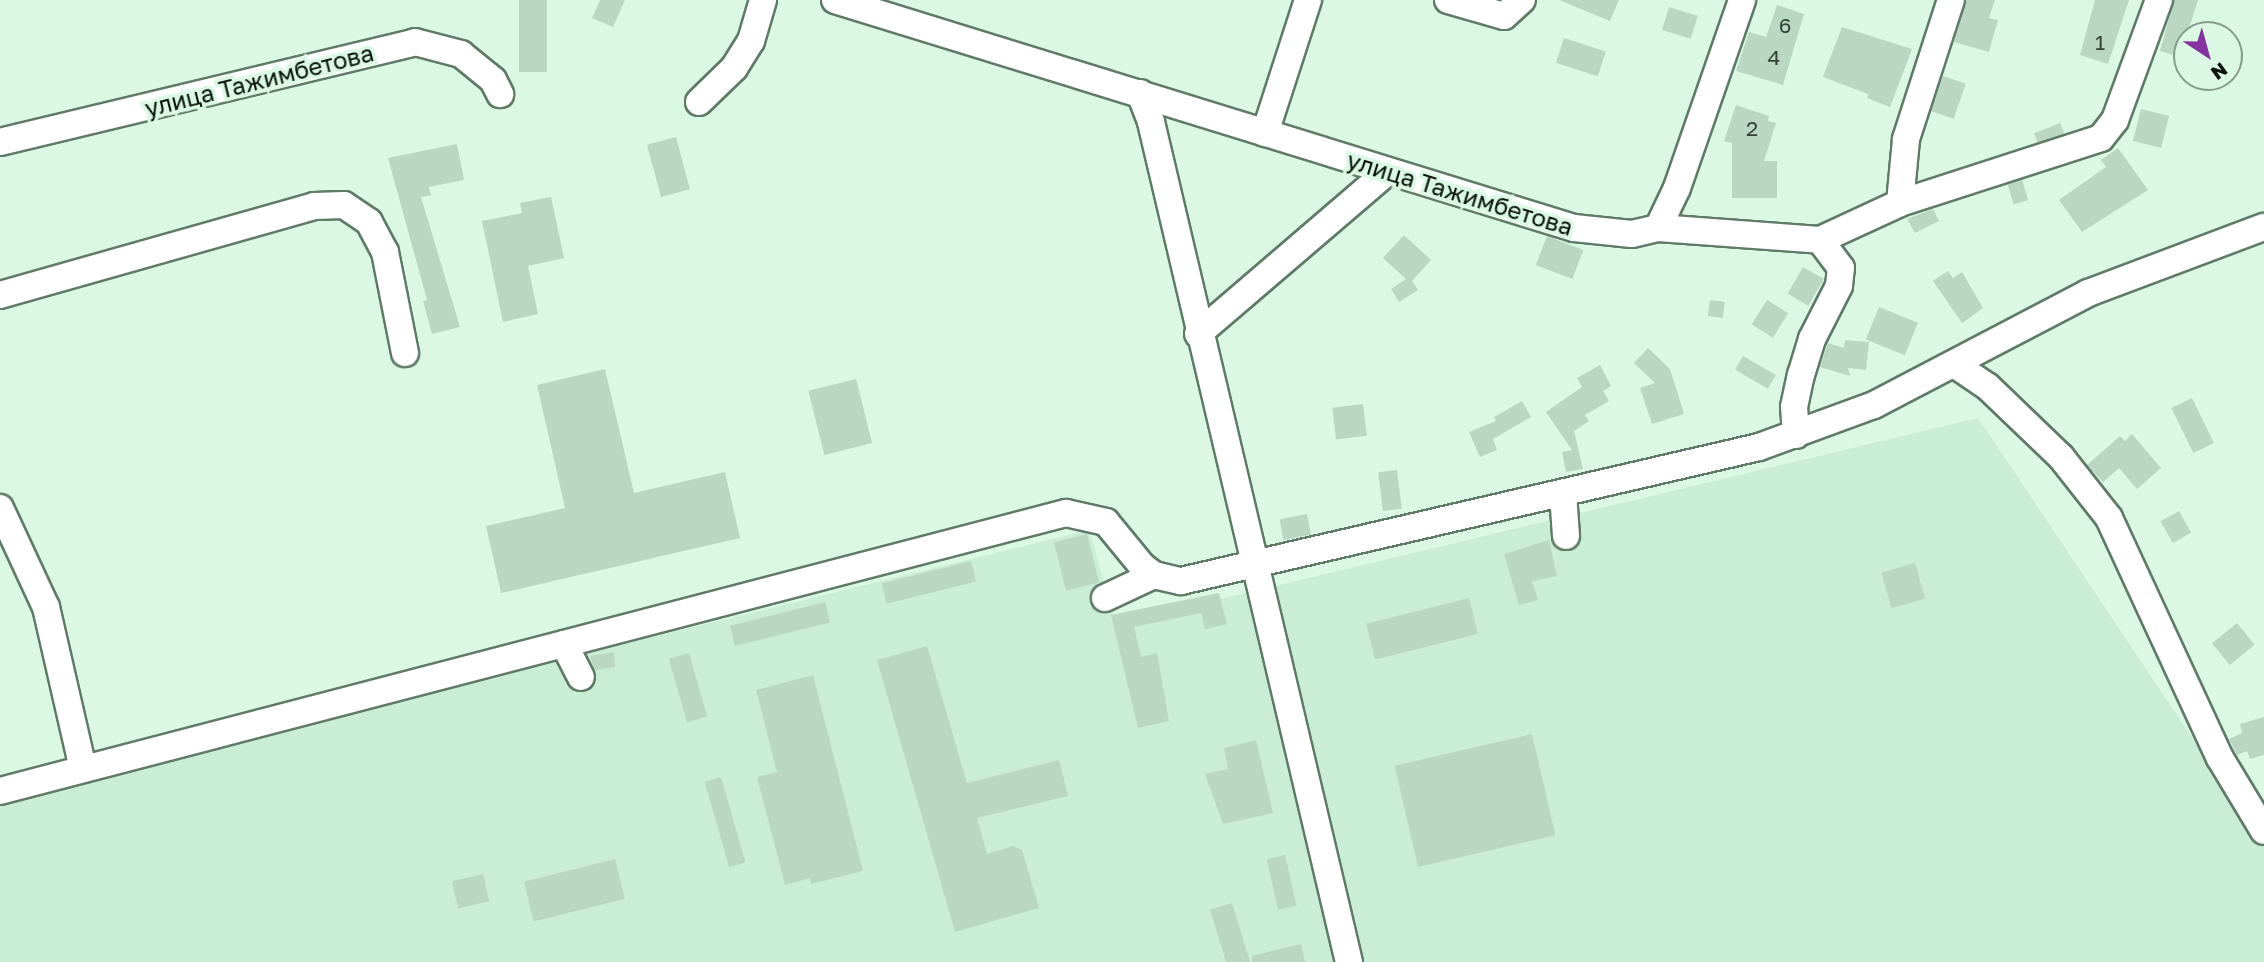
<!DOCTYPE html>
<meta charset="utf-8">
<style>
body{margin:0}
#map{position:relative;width:2264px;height:962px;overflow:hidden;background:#daf8e3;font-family:"Golos Text",sans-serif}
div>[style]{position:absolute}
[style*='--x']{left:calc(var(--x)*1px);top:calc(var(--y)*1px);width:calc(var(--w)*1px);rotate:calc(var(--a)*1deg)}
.built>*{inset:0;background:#caeed5}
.building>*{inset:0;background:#bad7c3;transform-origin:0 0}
.roads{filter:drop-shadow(2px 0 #607a68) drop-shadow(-2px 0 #607a68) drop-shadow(0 2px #607a68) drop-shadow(0 -2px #607a68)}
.minor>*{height:26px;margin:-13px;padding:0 13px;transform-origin:13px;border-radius:13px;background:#fff}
span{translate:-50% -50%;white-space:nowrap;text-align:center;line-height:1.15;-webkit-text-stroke:7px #daf8e3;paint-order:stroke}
.number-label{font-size:21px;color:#344339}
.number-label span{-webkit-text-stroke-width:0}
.street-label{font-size:24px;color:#08120b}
.north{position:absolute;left:2173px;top:21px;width:70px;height:70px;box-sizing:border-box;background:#daf8e3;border:2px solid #869c8d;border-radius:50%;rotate:144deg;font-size:19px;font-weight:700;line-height:28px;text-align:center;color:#08120b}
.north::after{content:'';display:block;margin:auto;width:24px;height:32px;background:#8632a1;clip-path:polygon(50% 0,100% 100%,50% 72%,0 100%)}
</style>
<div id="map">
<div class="built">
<i style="clip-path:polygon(1978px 418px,2264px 845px,2264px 962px,0 962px,0 797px,1089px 530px,1116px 624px)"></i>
</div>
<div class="building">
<i style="left:519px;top:0;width:28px;height:72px"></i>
<i style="clip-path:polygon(600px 0,625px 0,613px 27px,592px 18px)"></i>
<i style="clip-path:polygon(1559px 0,1619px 0,1610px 21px)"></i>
<i style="clip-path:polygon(1967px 0,1995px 0,1989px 18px,1998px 20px,1989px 52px,1954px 42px)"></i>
<i style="clip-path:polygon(2095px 0,2129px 0,2108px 64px,2080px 55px)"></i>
<i style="clip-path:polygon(2174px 0,2198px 0,2187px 35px,2187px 59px,2160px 51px)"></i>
<i style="clip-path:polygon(1777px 5px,1804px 14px,1783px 85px,1736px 71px,1749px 32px,1766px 37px)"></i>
<i style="left:1669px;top:7px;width:30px;height:24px;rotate:17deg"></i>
<i style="clip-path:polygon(1842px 27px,1912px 49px,1890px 107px,1867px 98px,1868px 94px,1823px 77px)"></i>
<i style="left:1564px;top:38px;width:44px;height:26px;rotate:18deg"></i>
<i style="left:1943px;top:76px;width:24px;height:37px;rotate:19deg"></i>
<i style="clip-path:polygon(1736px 105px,1769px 116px,1768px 121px,1776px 123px,1764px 161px,1777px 161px,1777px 198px,1732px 198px,1732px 143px,1724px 141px)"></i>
<i style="left:2141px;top:109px;width:29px;height:33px;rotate:14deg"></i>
<i style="left:2060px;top:123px;width:11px;height:28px;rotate:68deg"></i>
<i style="left:676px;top:137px;width:54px;height:30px;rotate:75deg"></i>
<i style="clip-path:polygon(457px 144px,464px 180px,429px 187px,431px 195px,421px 197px,460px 327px,432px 334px,423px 301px,427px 300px,388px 158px)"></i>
<i style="clip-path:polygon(2118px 148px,2148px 190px,2082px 232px,2059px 200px,2106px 167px,2101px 160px)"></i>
<i style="left:2022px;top:180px;width:21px;height:15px;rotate:73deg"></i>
<i style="clip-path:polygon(551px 197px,564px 258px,528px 266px,538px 314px,503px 322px,482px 221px,522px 213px,520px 203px)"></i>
<i style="clip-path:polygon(1933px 209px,1939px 221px,1915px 233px,1907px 219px)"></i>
<i style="clip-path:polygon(1404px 235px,1431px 260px,1412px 281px,1418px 290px,1399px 302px,1391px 289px,1406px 279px,1383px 258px)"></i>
<i style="left:1547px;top:236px;width:39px;height:31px;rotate:21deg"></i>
<i style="left:1803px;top:267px;width:24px;height:31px;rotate:30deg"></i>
<i style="clip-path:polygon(1948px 271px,1953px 278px,1962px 272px,1983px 308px,1962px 323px,1933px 281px)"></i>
<i style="left:1710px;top:300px;width:15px;height:16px;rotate:8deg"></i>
<i style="left:1767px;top:300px;width:25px;height:29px;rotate:32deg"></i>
<i style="left:1879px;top:307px;width:42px;height:35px;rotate:22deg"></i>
<i style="clip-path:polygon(1845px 340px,1869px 342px,1866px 370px,1848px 368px,1850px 376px,1820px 367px,1828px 343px,1844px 348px)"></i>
<i style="clip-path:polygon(1648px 348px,1670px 369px,1684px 414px,1652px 424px,1640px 388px,1655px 383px,1634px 363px)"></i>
<i style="left:1743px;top:356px;width:38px;height:16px;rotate:30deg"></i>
<i style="clip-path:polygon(1600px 365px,1611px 386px,1603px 391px,1609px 401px,1585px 415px,1589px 421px,1574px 431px,1583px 469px,1566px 472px,1562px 452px,1572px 450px,1546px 412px,1582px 387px,1577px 378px)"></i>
<i style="clip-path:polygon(605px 369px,634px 493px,725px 472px,740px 538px,501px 593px,486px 526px,565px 508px,537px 385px)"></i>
<i style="left:856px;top:379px;width:66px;height:49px;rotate:76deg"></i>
<i style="left:2192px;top:398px;width:50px;height:23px;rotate:64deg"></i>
<i style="clip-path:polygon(1522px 401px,1531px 417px,1493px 439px,1497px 450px,1480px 457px,1469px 432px,1496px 421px,1494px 417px)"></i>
<i style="left:1363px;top:404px;width:32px;height:31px;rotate:83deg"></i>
<i style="clip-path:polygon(2132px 434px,2161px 468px,2137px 489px,2119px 468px,2103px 482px,2087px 465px,2120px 436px,2125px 441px)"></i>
<i style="left:1397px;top:470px;width:39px;height:19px;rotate:83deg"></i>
<i style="left:2179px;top:511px;width:25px;height:21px;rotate:61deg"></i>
<i style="left:1307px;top:514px;width:21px;height:28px;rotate:79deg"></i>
<i style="left:1087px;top:534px;width:50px;height:34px;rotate:76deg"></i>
<i style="clip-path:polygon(1549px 540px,1557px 576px,1532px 581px,1538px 600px,1519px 605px,1504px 554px)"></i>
<i style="left:971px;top:561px;width:21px;height:92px;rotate:76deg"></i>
<i style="left:1915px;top:563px;width:37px;height:35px;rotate:74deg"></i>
<i style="clip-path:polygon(1219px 593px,1227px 624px,1205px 629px,1201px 613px,1134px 627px,1141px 657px,1157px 653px,1169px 721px,1138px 728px,1111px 615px)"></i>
<i style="left:1469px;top:598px;width:37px;height:106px;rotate:76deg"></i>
<i style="left:825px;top:602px;width:21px;height:98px;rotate:76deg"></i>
<i style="left:2237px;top:623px;width:28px;height:32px;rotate:51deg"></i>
<i style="clip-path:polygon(927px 646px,967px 783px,1059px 760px,1068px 796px,977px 818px,987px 854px,1013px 846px,1022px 850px,1039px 908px,955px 932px,877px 660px)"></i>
<i style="clip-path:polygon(614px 652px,615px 667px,595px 670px,590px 656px)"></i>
<i style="left:689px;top:653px;width:66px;height:21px;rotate:74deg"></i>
<i style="clip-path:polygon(813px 675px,863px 871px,811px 884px,810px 878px,785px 885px,757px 777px,777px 772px,756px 690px)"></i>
<i style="clip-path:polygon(2264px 717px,2264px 755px,2250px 759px,2247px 751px,2237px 755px,2229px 739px,2242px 733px,2240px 724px)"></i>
<i style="left:1532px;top:734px;width:104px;height:141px;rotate:77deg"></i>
<i style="clip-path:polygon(1256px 740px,1273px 813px,1223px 824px,1205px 774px,1228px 769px,1224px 748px)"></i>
<i style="left:721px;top:777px;width:89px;height:17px;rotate:74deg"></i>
<i style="left:1285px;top:855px;width:52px;height:19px;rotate:77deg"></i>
<i style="left:615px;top:859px;width:41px;height:94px;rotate:76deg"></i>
<i style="left:483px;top:874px;width:28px;height:32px;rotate:77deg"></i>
<i style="left:1232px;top:903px;width:62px;height:23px;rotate:73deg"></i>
<i style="clip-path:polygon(1301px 944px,1305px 962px,1252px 962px,1252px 956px)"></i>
</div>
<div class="roads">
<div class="minor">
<i style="--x:835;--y:0;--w:773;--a:17.15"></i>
<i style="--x:1574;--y:228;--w:58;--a:5.9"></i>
<i style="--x:1632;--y:234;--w:27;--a:-13"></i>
<i style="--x:1658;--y:228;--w:162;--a:4.2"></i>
<i style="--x:1820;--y:240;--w:88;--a:-24.8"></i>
<i style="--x:1900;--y:203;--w:211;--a:-17.9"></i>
<i style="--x:2101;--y:138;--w:23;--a:-52"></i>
<i style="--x:2115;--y:120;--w:128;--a:-69.9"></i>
<i style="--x:1448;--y:0;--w:58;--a:15.9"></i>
<i style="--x:1504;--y:16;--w:24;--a:-42"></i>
<i style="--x:1140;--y:93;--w:31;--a:69"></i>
<i style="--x:1151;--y:122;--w:863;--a:76.74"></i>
<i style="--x:699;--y:102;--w:49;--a:-44.2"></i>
<i style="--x:734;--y:68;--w:32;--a:-58"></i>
<i style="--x:751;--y:41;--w:43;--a:-73.7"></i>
<i style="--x:1265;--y:133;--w:140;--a:-72.1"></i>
<i style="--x:0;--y:142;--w:427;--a:-13.5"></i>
<i style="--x:415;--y:42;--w:48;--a:14.6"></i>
<i style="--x:461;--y:54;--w:41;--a:39.1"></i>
<i style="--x:493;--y:80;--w:16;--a:63"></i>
<i style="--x:1900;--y:203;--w:64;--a:-84.6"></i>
<i style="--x:1906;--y:139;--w:146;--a:-72.1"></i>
<i style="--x:1658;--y:228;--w:44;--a:-64.6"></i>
<i style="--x:1677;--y:188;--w:199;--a:-70.9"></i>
<i style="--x:0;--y:295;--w:326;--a:-15.8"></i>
<i style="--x:314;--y:206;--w:30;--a:-2"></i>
<i style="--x:344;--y:205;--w:30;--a:34"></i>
<i style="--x:369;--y:222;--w:34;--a:62"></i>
<i style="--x:385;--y:252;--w:103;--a:78.8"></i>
<i style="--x:1198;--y:334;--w:249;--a:-40.6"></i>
<i style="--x:1954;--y:364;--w:40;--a:34"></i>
<i style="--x:1987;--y:386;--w:103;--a:43.8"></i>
<i style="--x:2061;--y:457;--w:78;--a:51.8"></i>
<i style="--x:2109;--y:518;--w:264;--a:65.2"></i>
<i style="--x:2220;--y:758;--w:85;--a:58.9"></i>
<i style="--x:1796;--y:435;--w:28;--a:-94"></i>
<i style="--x:1794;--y:407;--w:33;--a:-78"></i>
<i style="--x:1801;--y:375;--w:38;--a:-73"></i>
<i style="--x:1812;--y:339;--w:59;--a:-63"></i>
<i style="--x:1839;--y:286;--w:18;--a:-84"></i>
<i style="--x:1841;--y:268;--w:35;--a:-127"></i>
<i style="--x:1563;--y:493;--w:43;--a:86"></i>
<i style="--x:0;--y:508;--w:109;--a:65.1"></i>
<i style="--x:46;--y:607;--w:166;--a:77.1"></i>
<i style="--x:1105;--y:598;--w:54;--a:-25.1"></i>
<i style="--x:564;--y:644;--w:37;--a:63"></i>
<i style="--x:0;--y:791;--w:1102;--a:-14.62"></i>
<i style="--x:1066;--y:513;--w:41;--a:12.7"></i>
<i style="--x:1106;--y:522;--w:57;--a:50.7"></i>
<i style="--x:1142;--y:566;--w:15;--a:37"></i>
<i style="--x:1154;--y:575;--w:28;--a:13"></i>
<i style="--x:1181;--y:581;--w:593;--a:-13.05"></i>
<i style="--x:1759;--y:447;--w:122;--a:-20.1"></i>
<i style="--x:1874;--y:405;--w:242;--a:-27.6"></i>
<i style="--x:2088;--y:293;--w:188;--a:-20.6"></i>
</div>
</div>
<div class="number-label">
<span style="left:1785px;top:25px">6</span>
<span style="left:2100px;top:42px">1</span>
<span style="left:1774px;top:57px">4</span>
<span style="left:1752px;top:128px">2</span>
</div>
<div class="street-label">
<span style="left:259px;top:80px;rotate:-14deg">улица Тажимбетова</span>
<span style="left:1460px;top:193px;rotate:17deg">улица Тажимбетова</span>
</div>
<div class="north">N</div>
</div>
